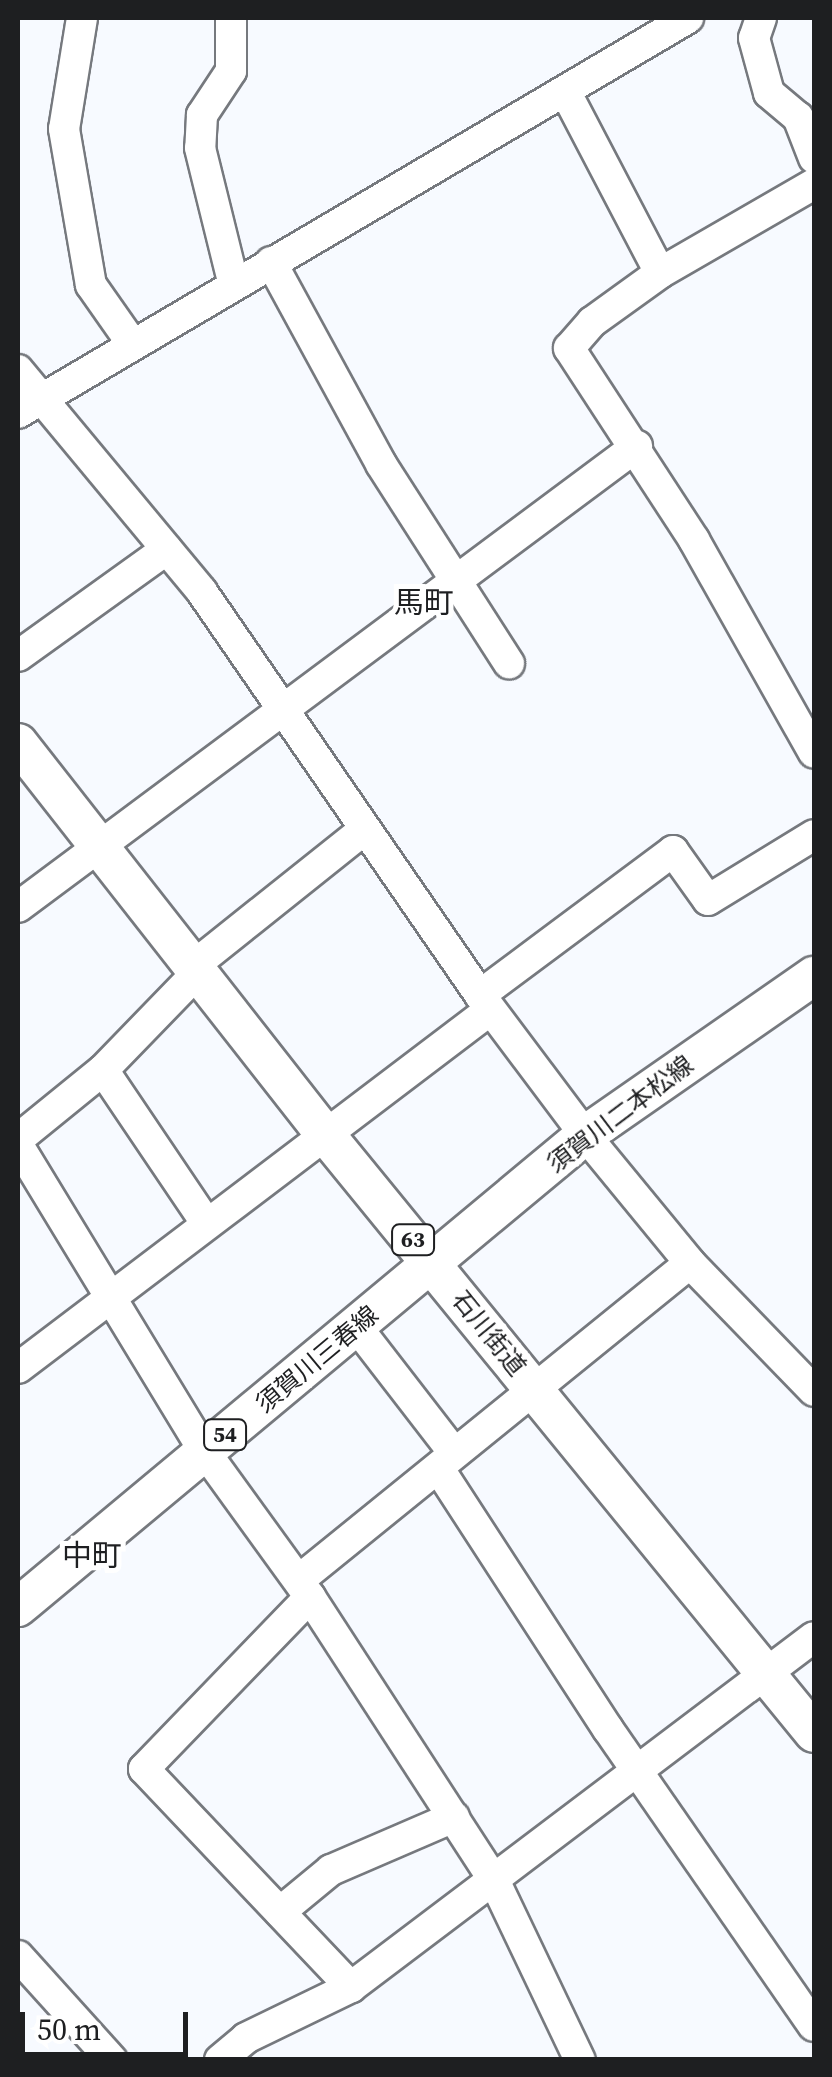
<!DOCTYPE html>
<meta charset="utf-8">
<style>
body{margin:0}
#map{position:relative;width:832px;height:2077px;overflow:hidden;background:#f7faff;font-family:"Source Serif 4","Noto Sans JP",serif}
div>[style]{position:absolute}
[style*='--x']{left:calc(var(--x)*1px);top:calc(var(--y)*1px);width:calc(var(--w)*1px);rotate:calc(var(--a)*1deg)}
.roads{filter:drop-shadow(2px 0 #76797e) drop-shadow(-2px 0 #76797e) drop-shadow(0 2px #76797e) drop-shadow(0 -2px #76797e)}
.minor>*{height:30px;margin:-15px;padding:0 15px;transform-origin:15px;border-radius:15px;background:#fff}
.major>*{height:38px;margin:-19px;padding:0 19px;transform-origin:19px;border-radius:19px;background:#fff}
span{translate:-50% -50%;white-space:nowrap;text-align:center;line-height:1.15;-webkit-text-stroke:10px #fff;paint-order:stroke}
.shield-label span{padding:2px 8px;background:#fff;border:2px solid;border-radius:8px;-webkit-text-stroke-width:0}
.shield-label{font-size:22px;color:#1e1f21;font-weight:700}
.street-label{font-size:25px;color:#1e1f21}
.quarter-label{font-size:30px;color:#1e1f21}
.frame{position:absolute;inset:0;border:20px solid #1e1f21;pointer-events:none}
.scale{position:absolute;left:20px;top:2012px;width:168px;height:45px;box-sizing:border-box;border:5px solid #1e1f21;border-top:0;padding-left:12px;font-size:30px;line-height:35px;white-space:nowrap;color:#1e1f21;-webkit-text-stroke:8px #fff;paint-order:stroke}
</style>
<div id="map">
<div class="roads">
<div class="minor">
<i style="--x:82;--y:18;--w:112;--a:99.2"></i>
<i style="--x:64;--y:129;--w:158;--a:80.2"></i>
<i style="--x:91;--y:285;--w:70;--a:54.9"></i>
<i style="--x:231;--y:18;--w:53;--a:90"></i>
<i style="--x:231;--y:71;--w:53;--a:123.4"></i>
<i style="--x:202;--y:115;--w:33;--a:93"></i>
<i style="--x:200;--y:148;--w:141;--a:76.1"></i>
<i style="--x:761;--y:18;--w:21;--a:109"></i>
<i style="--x:754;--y:38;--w:57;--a:74.7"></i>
<i style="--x:769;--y:93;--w:38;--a:40"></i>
<i style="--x:798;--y:117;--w:44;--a:68.7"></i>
<i style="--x:565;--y:91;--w:205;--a:62.4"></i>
<i style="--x:814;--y:184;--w:178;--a:150"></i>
<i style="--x:660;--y:273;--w:84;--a:144.2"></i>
<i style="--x:592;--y:322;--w:35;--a:131"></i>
<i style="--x:569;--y:348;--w:229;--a:56.9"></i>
<i style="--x:694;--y:540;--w:244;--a:60.6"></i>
<i style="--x:271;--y:262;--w:230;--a:61.4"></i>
<i style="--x:381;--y:464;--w:237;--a:57.3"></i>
<i style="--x:18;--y:370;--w:288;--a:50.3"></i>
<i style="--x:202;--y:592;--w:490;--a:55.4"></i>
<i style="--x:480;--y:995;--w:175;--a:53.1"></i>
<i style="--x:585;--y:1135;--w:166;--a:50.6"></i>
<i style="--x:690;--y:1263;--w:178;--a:45.9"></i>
<i style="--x:18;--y:413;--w:778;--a:-30.52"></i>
<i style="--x:18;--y:656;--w:183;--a:-35.7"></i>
<i style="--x:18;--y:907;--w:772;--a:-36.68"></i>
<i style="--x:192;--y:967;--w:221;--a:-38.6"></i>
<i style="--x:480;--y:995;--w:241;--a:-36.7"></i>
<i style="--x:673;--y:851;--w:60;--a:54.5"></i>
<i style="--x:708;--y:900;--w:124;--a:-31.5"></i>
<i style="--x:103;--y:1070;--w:182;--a:56"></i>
<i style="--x:18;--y:1139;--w:109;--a:-39.1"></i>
<i style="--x:103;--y:1070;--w:135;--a:-45.9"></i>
<i style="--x:18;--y:1145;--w:359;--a:58.7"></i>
<i style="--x:205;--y:1452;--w:179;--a:54.1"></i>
<i style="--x:310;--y:1597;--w:338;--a:57"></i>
<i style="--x:494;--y:1880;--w:199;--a:64.5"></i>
<i style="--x:356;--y:1326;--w:160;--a:52.3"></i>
<i style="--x:18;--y:1368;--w:592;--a:-37.18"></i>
<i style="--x:439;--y:1469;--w:310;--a:57"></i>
<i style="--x:608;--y:1729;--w:361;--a:55.3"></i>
<i style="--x:299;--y:1580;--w:503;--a:-39.03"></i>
<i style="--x:310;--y:1597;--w:239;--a:134"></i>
<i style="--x:144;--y:1769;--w:301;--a:46.5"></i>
<i style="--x:280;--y:1912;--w:66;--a:-39.5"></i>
<i style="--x:331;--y:1870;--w:134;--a:-23.3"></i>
<i style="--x:18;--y:1956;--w:140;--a:47.9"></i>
<i style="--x:220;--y:2060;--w:34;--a:-40"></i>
<i style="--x:246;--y:2038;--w:117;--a:-25.9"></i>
<i style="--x:351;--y:1987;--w:580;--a:-37.09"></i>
</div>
<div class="major">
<i style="--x:18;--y:743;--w:497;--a:51.9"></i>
<i style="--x:325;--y:1134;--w:773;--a:50.77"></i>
<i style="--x:18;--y:1607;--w:738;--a:-39.78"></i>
<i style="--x:585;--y:1135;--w:279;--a:-34.8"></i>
</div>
</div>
<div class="shield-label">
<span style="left:413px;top:1240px">63</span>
<span style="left:225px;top:1435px">54</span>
</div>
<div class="street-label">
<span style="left:620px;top:1114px;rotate:-37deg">須賀川二本松線</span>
<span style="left:489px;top:1333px;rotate:51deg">石川街道</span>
<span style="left:317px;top:1359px;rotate:-40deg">須賀川三春線</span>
</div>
<div class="quarter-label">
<span style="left:424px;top:603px">馬町</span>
<span style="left:92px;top:1556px">中町</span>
</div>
<div class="frame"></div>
<div class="scale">50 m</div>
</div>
